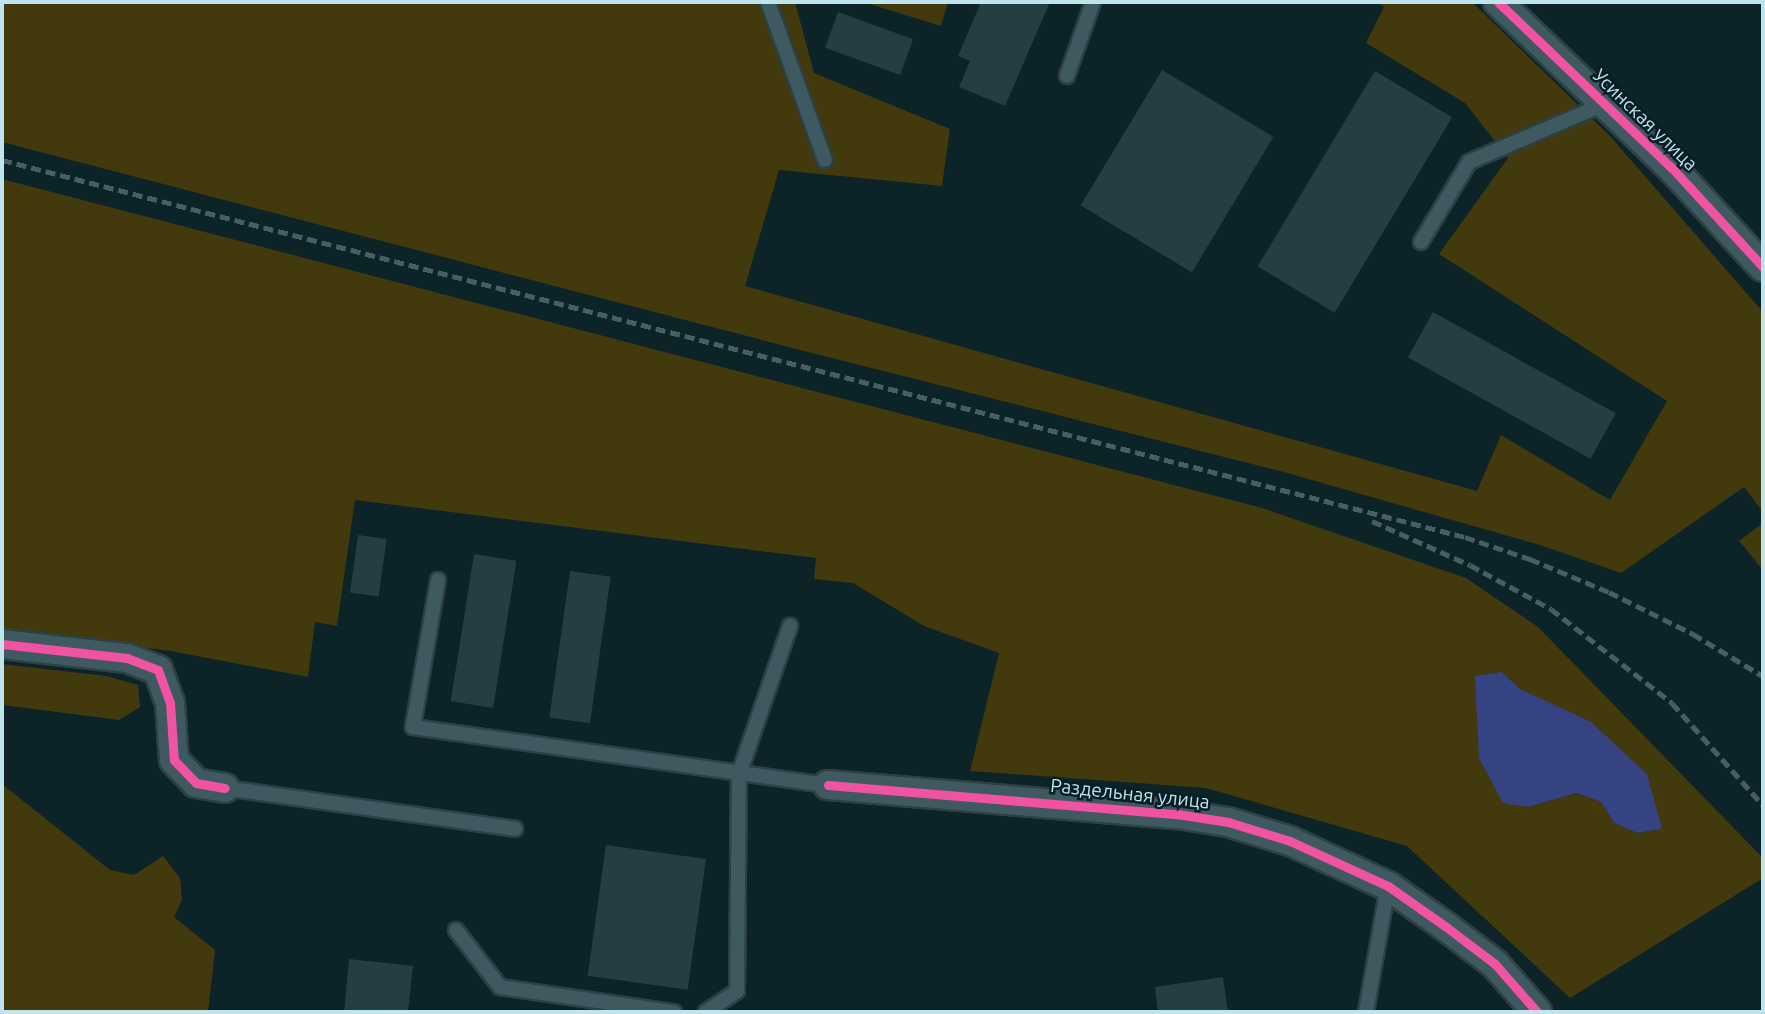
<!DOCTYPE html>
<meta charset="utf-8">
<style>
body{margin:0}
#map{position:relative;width:1765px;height:1014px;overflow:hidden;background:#0c2327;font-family:Ubuntu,sans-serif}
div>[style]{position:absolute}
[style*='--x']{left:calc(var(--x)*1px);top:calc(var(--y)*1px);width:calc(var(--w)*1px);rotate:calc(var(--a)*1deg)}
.green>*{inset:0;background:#42390d}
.water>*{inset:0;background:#364382}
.building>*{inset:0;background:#243e41;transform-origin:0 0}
.roads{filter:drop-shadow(2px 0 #2d4044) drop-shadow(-2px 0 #2d4044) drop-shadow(0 2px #2d4044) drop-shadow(0 -2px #2d4044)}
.service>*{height:14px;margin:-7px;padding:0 7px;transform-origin:7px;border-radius:7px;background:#3e595f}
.minor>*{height:28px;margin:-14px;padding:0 14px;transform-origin:14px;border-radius:14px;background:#3e595f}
.rail>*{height:5px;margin-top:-2.5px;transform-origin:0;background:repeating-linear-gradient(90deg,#485e62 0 10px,transparent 0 15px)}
.cycleway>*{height:9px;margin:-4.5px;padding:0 4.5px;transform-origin:4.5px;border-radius:4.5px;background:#f153a3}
span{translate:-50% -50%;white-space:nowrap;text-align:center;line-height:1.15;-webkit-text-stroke:5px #071f24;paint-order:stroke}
.street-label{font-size:19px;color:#bfe4ec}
.frame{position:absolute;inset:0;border:4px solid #bfe4ec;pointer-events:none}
</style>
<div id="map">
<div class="green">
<i style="clip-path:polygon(2px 2px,795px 2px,814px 73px,950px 129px,942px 186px,779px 170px,745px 286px,1477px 491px,1501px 435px,1610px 500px,1667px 401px,1439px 254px,1508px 158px,1465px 103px,1366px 43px,1384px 7px,1379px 2px,1472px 2px,1610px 136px,1763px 312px,1763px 512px,1744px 487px,1621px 573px,1540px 545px,1280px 471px,800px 350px,2px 142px)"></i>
<i style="clip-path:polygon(863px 2px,948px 2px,941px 26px)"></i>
<i style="clip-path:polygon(evenodd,2px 179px,1262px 508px,1466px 578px,1538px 627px,1763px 858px,1763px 878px,1570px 998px,1407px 846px,1206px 788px,970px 771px,999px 653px,924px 626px,853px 583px,814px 579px,816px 558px,355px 500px,337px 626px,315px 622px,308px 677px,171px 651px,2px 630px,2px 179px,1502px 672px,1520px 689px,1661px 829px,1637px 833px,1614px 823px,1601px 802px,1577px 793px,1528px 807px,1502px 672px)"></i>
<i style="clip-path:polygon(1763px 523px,1763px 570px,1739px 541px)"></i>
<i style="clip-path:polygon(2px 664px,106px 676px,138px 685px,140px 707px,119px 720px,2px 705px)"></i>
<i style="clip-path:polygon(2px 784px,110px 870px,134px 875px,163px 856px,180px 878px,182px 900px,174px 917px,215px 950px,208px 1012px,2px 1012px)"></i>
</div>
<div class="water">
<i style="clip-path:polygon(1502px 672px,1520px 689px,1591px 722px,1647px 774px,1662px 829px,1637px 833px,1614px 823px,1601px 802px,1577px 793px,1528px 807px,1503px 803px,1479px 758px,1475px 676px)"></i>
</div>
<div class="building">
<i style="clip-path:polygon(981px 2px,1050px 2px,1005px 106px,959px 87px,970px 61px,958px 56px)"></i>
<i style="left:838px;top:12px;width:80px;height:38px;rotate:20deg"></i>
<i style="left:1162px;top:70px;width:130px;height:158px;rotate:31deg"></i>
<i style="left:1375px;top:71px;width:90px;height:228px;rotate:31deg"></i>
<i style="left:1433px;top:312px;width:209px;height:52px;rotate:29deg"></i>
<i style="left:358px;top:535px;width:29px;height:58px;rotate:8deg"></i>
<i style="left:474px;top:554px;width:43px;height:149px;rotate:9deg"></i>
<i style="left:570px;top:571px;width:41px;height:148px;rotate:8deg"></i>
<i style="left:606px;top:845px;width:101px;height:132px;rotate:8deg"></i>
<i style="clip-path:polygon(349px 959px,413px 966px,408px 1012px,344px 1012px)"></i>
<i style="clip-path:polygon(1223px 977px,1228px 1012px,1158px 1012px,1155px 987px)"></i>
</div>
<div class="roads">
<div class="service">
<i style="--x:768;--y:2;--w:168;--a:70.2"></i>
<i style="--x:1067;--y:76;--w:78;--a:-70.6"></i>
<i style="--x:1421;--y:242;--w:93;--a:-59"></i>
<i style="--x:1469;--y:162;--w:147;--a:-23.2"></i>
<i style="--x:438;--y:580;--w:149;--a:99.7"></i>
<i style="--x:413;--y:727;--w:419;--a:8"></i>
<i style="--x:225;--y:788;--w:293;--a:8"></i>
<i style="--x:456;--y:930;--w:72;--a:52.3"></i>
<i style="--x:500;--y:987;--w:176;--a:8.2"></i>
<i style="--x:706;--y:1012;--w:37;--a:-34"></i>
<i style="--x:737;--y:991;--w:217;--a:-89.5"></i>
<i style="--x:739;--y:774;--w:157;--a:-71"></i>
<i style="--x:1366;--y:1012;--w:128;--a:-80.1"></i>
</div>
<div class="minor">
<i style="--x:1498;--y:2;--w:240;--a:43.7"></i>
<i style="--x:1672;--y:168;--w:134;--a:47.4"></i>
<i style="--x:2;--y:644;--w:126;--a:6.4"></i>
<i style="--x:127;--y:658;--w:33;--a:21"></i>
<i style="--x:158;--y:670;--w:35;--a:70"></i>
<i style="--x:170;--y:703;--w:57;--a:86"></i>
<i style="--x:174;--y:760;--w:32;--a:46"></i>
<i style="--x:196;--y:783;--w:29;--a:10"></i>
<i style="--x:828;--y:785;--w:350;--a:4.8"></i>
<i style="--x:1177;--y:814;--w:52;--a:8.9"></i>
<i style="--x:1228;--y:822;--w:65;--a:17"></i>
<i style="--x:1290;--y:841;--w:108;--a:24.7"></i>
<i style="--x:1388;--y:886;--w:70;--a:35.1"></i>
<i style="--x:1445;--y:926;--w:63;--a:37.2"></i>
<i style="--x:1495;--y:964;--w:64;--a:48.8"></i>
</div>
</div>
<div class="rail">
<i style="--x:2;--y:160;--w:1511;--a:14.45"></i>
<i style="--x:1465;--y:537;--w:69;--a:18.7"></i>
<i style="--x:1530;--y:559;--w:86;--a:22.7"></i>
<i style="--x:1609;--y:592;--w:94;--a:26.6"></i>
<i style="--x:1693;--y:634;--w:82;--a:31"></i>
<i style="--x:1372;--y:521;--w:107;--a:24.2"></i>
<i style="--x:1470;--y:565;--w:92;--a:28.5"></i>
<i style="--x:1551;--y:609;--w:153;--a:37.8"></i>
<i style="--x:1672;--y:703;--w:137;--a:48.3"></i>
</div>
<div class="cycleway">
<i style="--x:1498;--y:2;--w:240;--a:43.7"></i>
<i style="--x:1672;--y:168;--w:134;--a:47.4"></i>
<i style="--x:2;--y:644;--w:126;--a:6.4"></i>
<i style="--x:127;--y:658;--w:33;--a:21"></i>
<i style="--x:158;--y:670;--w:35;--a:70"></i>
<i style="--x:170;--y:703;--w:57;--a:86"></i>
<i style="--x:174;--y:760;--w:32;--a:46"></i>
<i style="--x:196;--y:783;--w:29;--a:10"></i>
<i style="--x:828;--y:785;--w:350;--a:4.8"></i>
<i style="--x:1177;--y:814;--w:52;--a:8.9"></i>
<i style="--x:1228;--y:822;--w:65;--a:17"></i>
<i style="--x:1290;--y:841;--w:108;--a:24.7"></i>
<i style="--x:1388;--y:886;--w:70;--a:35.1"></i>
<i style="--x:1445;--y:926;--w:63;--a:37.2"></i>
<i style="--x:1495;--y:964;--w:64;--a:48.8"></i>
</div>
<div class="street-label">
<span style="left:1645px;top:120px;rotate:44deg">Усинская улица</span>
<span style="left:1130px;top:794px;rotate:6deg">Раздельная улица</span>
</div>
<div class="frame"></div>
</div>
